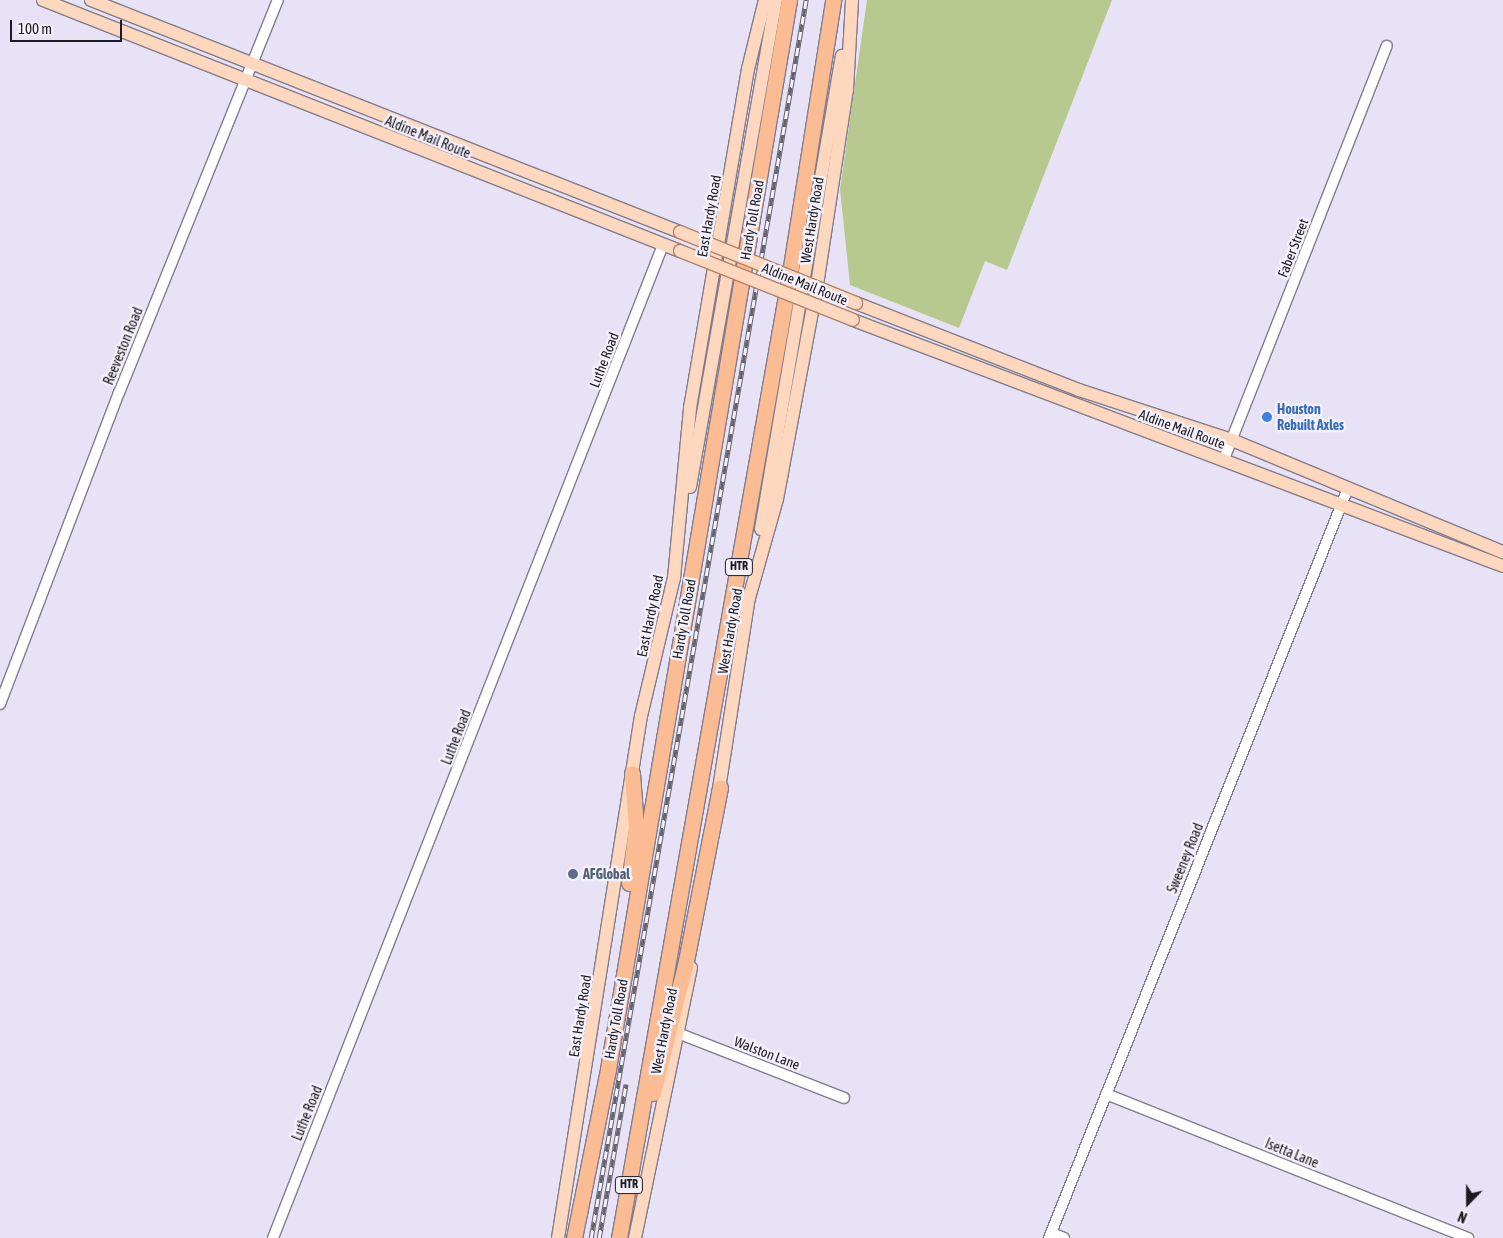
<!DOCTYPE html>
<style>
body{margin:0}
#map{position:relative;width:1503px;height:1238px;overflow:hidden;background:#e7e2f5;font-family:"Asap Condensed",sans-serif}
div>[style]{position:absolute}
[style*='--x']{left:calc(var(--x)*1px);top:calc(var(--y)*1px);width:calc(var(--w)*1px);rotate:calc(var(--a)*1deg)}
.green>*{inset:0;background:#b7c98e}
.roads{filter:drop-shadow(1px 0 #817c8d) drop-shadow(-1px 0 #817c8d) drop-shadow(0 1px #817c8d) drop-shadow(0 -1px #817c8d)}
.minor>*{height:10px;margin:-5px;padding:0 5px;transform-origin:5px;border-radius:5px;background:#fff}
.major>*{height:12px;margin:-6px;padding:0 6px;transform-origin:6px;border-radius:6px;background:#fdd7be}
.highway>*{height:15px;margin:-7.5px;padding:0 7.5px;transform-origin:7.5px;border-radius:7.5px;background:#fcbc93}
.rail>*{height:4.5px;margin-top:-2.25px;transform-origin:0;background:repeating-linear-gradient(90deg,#f4f1fc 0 8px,#66636f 0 16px);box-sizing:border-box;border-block:1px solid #66636f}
.bridges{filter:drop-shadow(1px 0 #ae836b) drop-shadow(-1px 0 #ae836b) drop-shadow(0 1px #ae836b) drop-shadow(0 -1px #ae836b)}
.major-bridge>*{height:12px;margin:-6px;padding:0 6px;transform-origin:6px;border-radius:6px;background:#fdd7be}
.dots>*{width:14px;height:14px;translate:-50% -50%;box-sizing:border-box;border:2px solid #f4f1fc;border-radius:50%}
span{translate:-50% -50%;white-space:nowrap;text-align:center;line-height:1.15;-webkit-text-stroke:5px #f4f1fc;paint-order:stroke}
.shield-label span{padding:1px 4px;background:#f4f1fc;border:1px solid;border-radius:4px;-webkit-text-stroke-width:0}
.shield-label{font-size:12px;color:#1c1a21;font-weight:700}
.street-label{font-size:14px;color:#1c1a21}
.shop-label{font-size:14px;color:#366cbe;font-weight:700}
.left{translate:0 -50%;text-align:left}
.service-label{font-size:14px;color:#4e5e75;font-weight:700}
.north{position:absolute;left:1443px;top:1178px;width:50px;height:50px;-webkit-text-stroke:4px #f4f1fc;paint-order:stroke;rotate:202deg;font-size:14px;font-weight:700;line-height:20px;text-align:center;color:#1c1a21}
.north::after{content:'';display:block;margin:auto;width:18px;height:22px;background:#1c1a21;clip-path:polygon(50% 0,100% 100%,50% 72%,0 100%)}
.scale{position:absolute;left:10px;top:20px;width:112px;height:22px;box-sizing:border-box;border:2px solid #1c1a21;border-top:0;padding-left:6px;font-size:15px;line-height:18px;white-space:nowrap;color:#1c1a21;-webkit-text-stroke:4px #f4f1fc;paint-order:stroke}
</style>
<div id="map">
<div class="green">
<i style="clip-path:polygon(867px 0,1112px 0,1007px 270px,985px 261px,959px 328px,850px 285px,840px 189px)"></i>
</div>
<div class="roads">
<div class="minor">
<i style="--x:1224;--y:459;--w:444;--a:-68.5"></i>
<i style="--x:0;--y:704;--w:333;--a:-69.1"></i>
<i style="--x:119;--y:393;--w:424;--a:-68"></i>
<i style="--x:680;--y:1034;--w:176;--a:21.3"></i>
<i style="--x:1106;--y:1094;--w:390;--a:21.7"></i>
<i style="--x:1051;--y:1233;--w:14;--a:21"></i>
<i style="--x:273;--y:1238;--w:1067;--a:-68.56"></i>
<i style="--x:1049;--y:1238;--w:807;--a:-68.26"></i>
</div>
<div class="major">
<i style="--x:43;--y:0;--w:685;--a:21.51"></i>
<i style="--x:91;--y:0;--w:633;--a:21.5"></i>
<i style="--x:856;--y:303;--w:239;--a:21.3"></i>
<i style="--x:1079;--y:390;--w:161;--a:18.1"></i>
<i style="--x:1232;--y:440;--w:293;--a:22.5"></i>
<i style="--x:853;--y:320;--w:695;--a:20.73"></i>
<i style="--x:690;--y:487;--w:495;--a:-80"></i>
<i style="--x:761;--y:529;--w:480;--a:-80.3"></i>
<i style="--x:718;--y:795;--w:199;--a:-81.1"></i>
<i style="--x:749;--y:598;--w:103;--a:-74.2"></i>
<i style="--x:777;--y:499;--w:218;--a:-79.4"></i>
<i style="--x:817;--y:285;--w:197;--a:-81.3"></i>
<i style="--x:847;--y:90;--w:90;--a:-86.8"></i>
<i style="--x:558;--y:1238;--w:529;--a:-80.97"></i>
<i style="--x:641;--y:716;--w:142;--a:-76.6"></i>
<i style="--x:674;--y:578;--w:171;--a:-84.6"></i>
<i style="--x:690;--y:408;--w:344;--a:-80.3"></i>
<i style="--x:748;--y:69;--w:71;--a:-76.2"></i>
<i style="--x:635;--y:1238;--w:276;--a:-78.3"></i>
</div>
<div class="highway">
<i style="--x:629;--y:883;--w:55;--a:-82.7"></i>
<i style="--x:636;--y:828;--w:55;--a:-94.2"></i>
<i style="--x:653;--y:1093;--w:131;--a:-75.9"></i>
<i style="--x:685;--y:966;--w:182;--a:-78.9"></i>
<i style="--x:574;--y:1238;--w:172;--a:-78.6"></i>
<i style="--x:608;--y:1069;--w:1084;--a:-80.39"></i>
<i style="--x:619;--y:1238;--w:980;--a:-79.95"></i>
<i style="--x:790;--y:273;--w:276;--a:-81"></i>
</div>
</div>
<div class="rail">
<i style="--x:591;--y:1238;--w:1257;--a:-80.15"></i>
<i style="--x:599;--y:1238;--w:156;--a:-80.1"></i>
</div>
<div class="bridges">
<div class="major-bridge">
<i style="--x:680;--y:232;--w:190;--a:22"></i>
<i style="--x:680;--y:251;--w:186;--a:21.7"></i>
</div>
</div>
<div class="dots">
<i style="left:1267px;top:417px;background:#3f7fe0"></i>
<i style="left:573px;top:874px;background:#5c6f8a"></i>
</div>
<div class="shield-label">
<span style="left:739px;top:567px">HTR</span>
<span style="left:629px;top:1185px">HTR</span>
</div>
<div class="street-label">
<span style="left:428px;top:137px;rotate:22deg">Aldine Mail Route</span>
<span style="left:709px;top:216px;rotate:-80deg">East Hardy Road</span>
<span style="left:752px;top:220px;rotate:-80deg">Hardy Toll Road</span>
<span style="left:812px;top:220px;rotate:-81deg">West Hardy Road</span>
<span style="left:1293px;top:248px;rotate:-69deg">Faber Street</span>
<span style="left:805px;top:284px;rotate:22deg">Aldine Mail Route</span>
<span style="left:123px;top:346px;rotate:-68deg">Reeveston Road</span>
<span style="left:604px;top:360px;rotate:-69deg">Luthe Road</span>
<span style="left:1182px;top:429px;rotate:20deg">Aldine Mail Route</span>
<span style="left:650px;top:616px;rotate:-78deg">East Hardy Road</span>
<span style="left:684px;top:619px;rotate:-80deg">Hardy Toll Road</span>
<span style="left:730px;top:631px;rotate:-80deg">West Hardy Road</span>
<span style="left:456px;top:737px;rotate:-69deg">Luthe Road</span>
<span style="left:1185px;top:858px;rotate:-68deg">Sweeney Road</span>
<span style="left:580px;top:1016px;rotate:-81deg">East Hardy Road</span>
<span style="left:616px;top:1019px;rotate:-80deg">Hardy Toll Road</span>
<span style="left:664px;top:1031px;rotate:-79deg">West Hardy Road</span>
<span style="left:767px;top:1053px;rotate:21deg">Walston Lane</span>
<span style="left:307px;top:1113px;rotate:-68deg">Luthe Road</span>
<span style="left:1292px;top:1153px;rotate:22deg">Isetta Lane</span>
</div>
<div class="shop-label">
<span class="left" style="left:1277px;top:417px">Houston<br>Rebuilt Axles</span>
</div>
<div class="service-label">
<span class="left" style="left:583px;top:874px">AFGlobal</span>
</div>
<div class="north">N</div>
<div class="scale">100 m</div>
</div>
